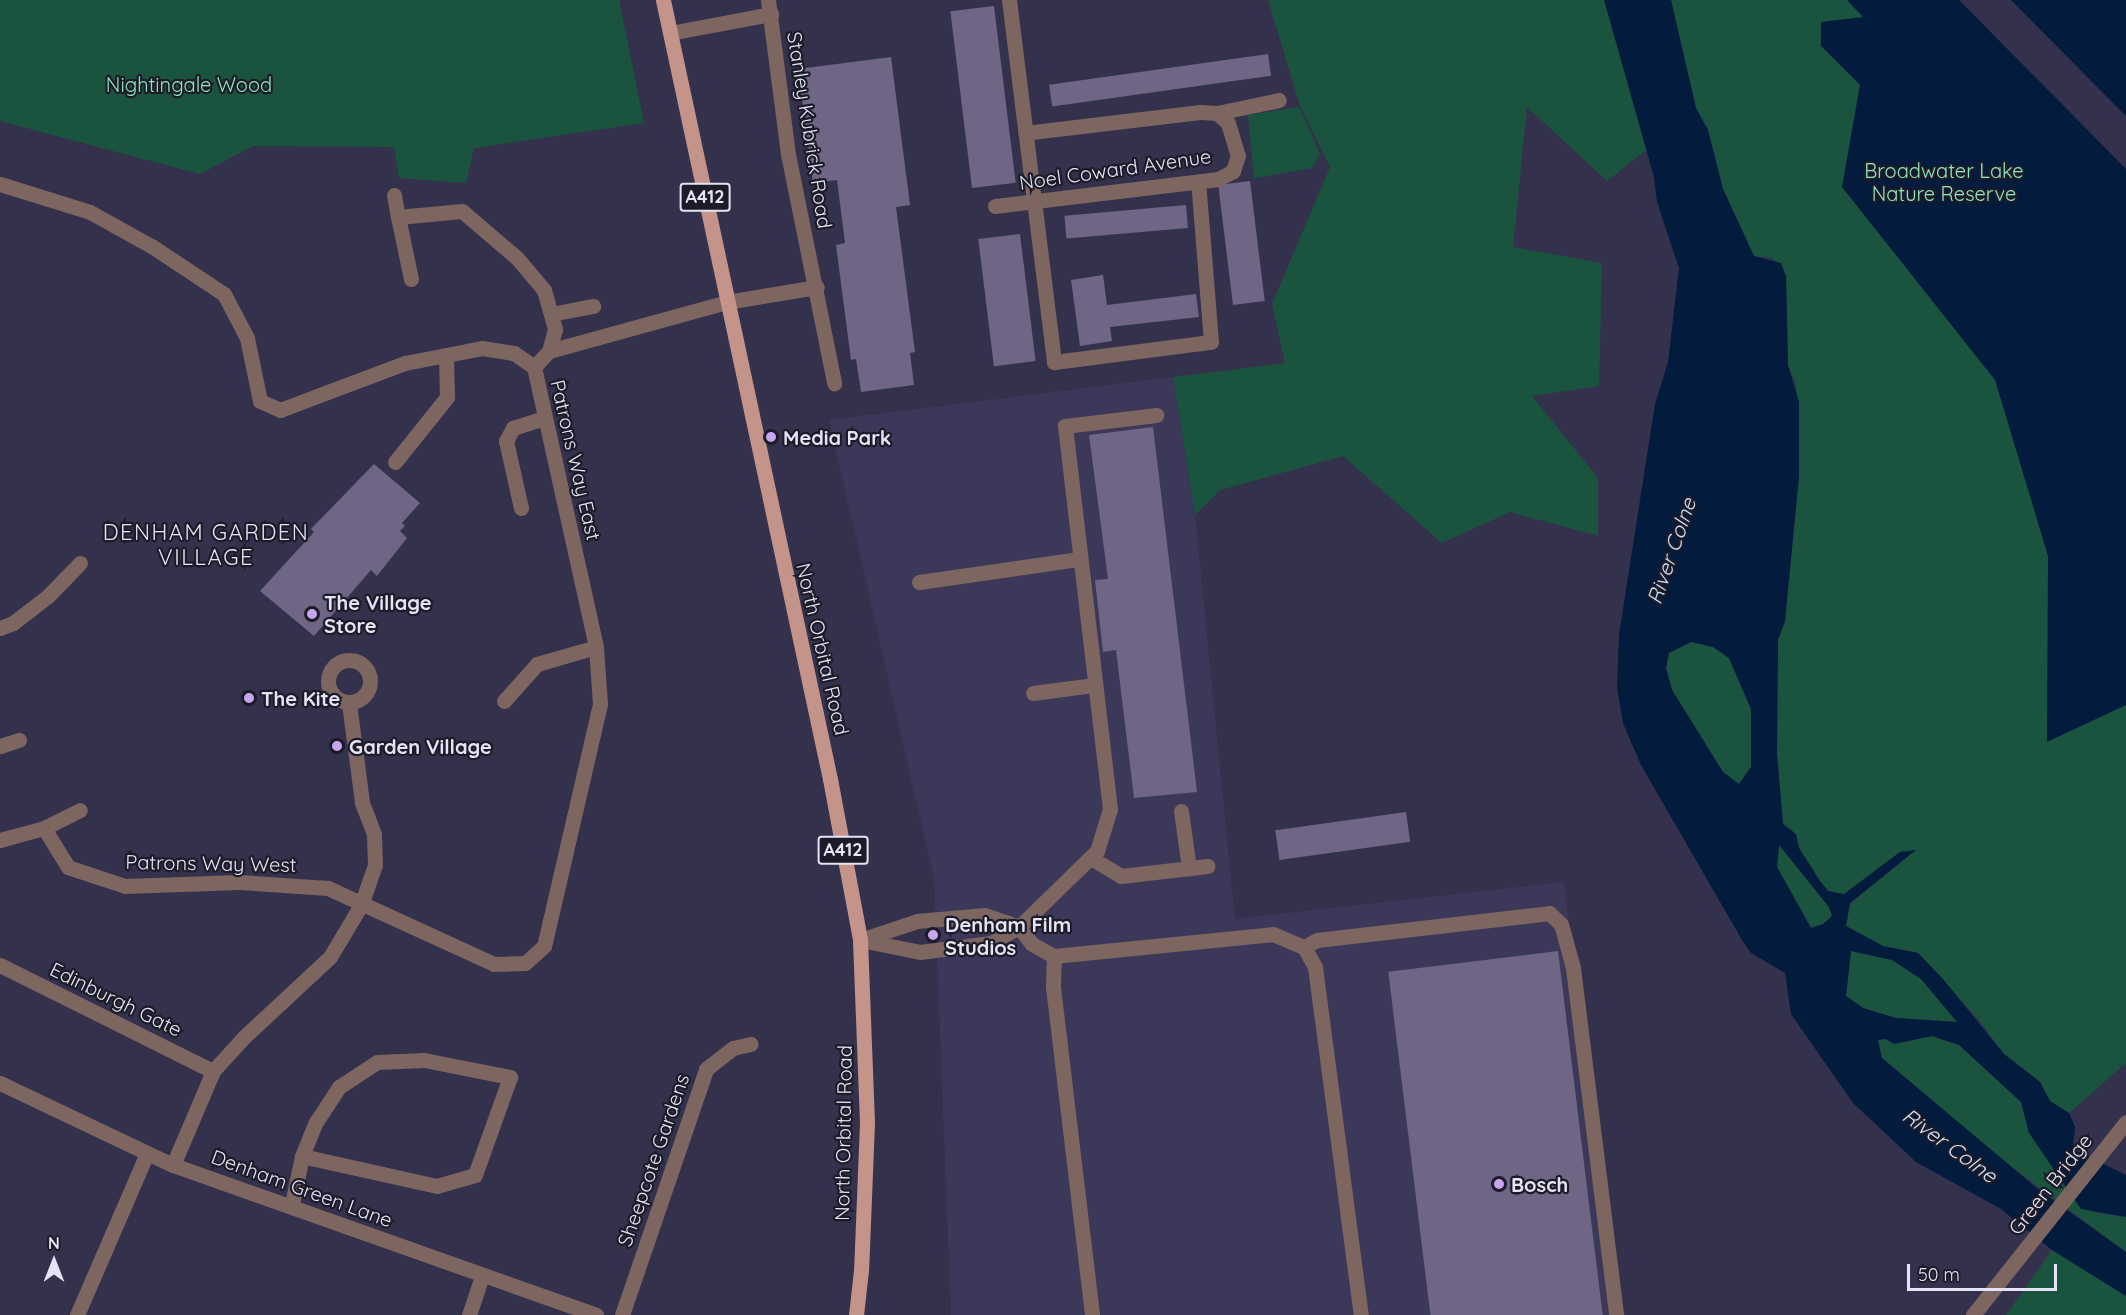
<!DOCTYPE html>
<style>
body{margin:0}
#map{position:relative;width:2126px;height:1315px;overflow:hidden;background:#34314d;font-family:Quicksand,sans-serif}
div>[style]{position:absolute}
[style*='--x']{left:calc(var(--x)*1px);top:calc(var(--y)*1px);width:calc(var(--w)*1px);rotate:calc(var(--a)*1deg)}
.built>*{inset:0;background:#3c385a}
.green>*{inset:0;background:#1b543e}
.water>*{inset:0;background:#031b3d}
.pier>*{inset:0;background:#34314d}
.building>*{inset:0;background:#6f6584;transform-origin:0 0}
.minor>*{height:15px;margin:-7.5px;padding:0 7.5px;transform-origin:7.5px;border-radius:7.5px;background:#7d6560}
.minor>.ring{margin:-7.5px;padding:0;box-sizing:content-box;background:none;border:15px solid #7d6560;border-radius:50%}
.major>*{height:15px;margin:-7.5px;padding:0 7.5px;transform-origin:7.5px;border-radius:7.5px;background:#c4948a}
.dots>*{width:16px;height:16px;translate:-50% -50%;box-sizing:border-box;border:3px solid #1c1b28;border-radius:50%}
span{translate:-50% -50%;white-space:nowrap;text-align:center;line-height:1.15;-webkit-text-stroke:4.5px #1c1b28;paint-order:stroke}
.shield-label span{padding:2px 4px;background:#1c1b28;border:2px solid;border-radius:4px;-webkit-text-stroke-width:0}
.shield-label{font-size:18px;color:#e5e4f6;font-weight:700}
.park-label{font-size:20px;color:#8de5be}
.street-label{font-size:20px;color:#e5e4f6}
.poi-label{font-size:20px;color:#e5e4f6;font-weight:700}
.left{translate:0 -50%;text-align:left}
.water-label{font-size:21px;color:#cee0fa;font-style:italic}
.quarter-label{font-size:22px;color:#e5e4f6;letter-spacing:1.5px}
.north{position:absolute;left:24px;top:1231px;width:60px;height:60px;-webkit-text-stroke:4px #1c1b28;paint-order:stroke;rotate:0deg;font-size:16px;font-weight:700;line-height:24px;text-align:center;color:#e5e4f6}
.north::after{content:'';display:block;margin:auto;width:21px;height:27px;background:#e5e4f6;clip-path:polygon(50% 0,100% 100%,50% 72%,0 100%)}
.scale{position:absolute;left:1907px;top:1264px;width:150px;height:27px;box-sizing:border-box;border:3px solid #e5e4f6;border-top:0;padding-left:8px;font-size:18px;line-height:21px;white-space:nowrap;color:#e5e4f6;-webkit-text-stroke:4px #1c1b28;paint-order:stroke}
</style>
<div id="map">
<div class="built">
<i style="clip-path:polygon(1173px 377px,1195px 515px,1235px 919px,1564px 882px,1615px 1315px,951px 1315px,934px 879px,829px 420px)"></i>
</div>
<div class="green">
<i style="clip-path:polygon(0 0,619px 0,644px 123px,474px 148px,466px 183px,399px 178px,394px 147px,253px 146px,200px 174px,0 121px)"></i>
<i style="clip-path:polygon(1268px 0,1606px 0,1646px 150px,1607px 181px,1527px 107px,1513px 247px,1602px 263px,1599px 386px,1532px 396px,1598px 478px,1598px 536px,1510px 512px,1442px 543px,1343px 456px,1220px 490px,1195px 515px,1173px 377px,1285px 363px,1272px 304px,1330px 167px,1300px 106px)"></i>
<i style="clip-path:polygon(1671px 0,2126px 0,2126px 1063px,2069px 1113px,2050px 1101px,2040px 1082px,2004px 1054px,1979px 1020px,1918px 953px,1883px 946px,1846px 926px,1850px 904px,1915px 850px,1900px 852px,1844px 895px,1828px 891px,1820px 881px,1799px 848px,1795px 834px,1783px 824px,1777px 754px,1778px 640px,1785px 621px,1799px 476px,1796px 384px,1788px 365px,1786px 276px,1772px 258px,1754px 256px,1723px 189px,1708px 130px,1696px 108px)"></i>
<i style="clip-path:polygon(1299px 107px,1320px 154px,1312px 168px,1254px 178px,1248px 115px)"></i>
<i style="clip-path:polygon(1691px 642px,1713px 647px,1729px 658px,1751px 709px,1751px 767px,1739px 784px,1723px 772px,1672px 690px,1666px 668px,1669px 653px)"></i>
<i style="clip-path:polygon(1779px 844px,1829px 907px,1832px 916px,1823px 924px,1811px 928px,1777px 867px)"></i>
<i style="clip-path:polygon(1851px 951px,1892px 960px,1921px 979px,1958px 1022px,1896px 1018px,1863px 1008px,1846px 996px)"></i>
<i style="clip-path:polygon(1932px 1036px,1959px 1045px,2021px 1102px,2029px 1133px,2096px 1213px,2126px 1217px,2126px 1252px,1977px 1141px,1882px 1058px,1877px 1047px,1878px 1040px,1886px 1039px,1894px 1044px)"></i>
<i style="clip-path:polygon(2052px 1250px,2126px 1296px,2126px 1315px,2006px 1315px)"></i>
</div>
<div class="water">
<i style="clip-path:polygon(evenodd,1604px 0,1671px 0,1696px 108px,1708px 130px,1723px 189px,1754px 256px,1781px 263px,1786px 276px,1788px 365px,1799px 402px,1799px 476px,1785px 621px,1778px 640px,1777px 754px,1783px 824px,1796px 834px,1799px 848px,1820px 881px,1828px 891px,1844px 894px,1900px 852px,1916px 850px,1850px 903px,1846px 926px,1883px 946px,1918px 953px,1943px 979px,2004px 1054px,2040px 1082px,2050px 1101px,2069px 1113px,2075px 1127px,2073px 1149px,2126px 1175px,2126px 1217px,2081px 1209px,2029px 1133px,2021px 1102px,1959px 1045px,1932px 1036px,1894px 1044px,1886px 1039px,1878px 1040px,1882px 1058px,2039px 1190px,2126px 1252px,2126px 1296px,2052px 1250px,2001px 1209px,1916px 1162px,1853px 1103px,1791px 1014px,1785px 973px,1751px 953px,1742px 940px,1641px 765px,1623px 723px,1617px 688px,1619px 635px,1655px 404px,1668px 362px,1679px 268px,1657px 202px,1654px 177px,1604px 0,1691px 642px,1713px 647px,1729px 658px,1751px 709px,1751px 767px,1739px 784px,1723px 772px,1672px 690px,1666px 668px,1669px 653px,1691px 642px,1604px 0,1779px 845px,1829px 907px,1832px 916px,1823px 924px,1811px 928px,1777px 867px,1779px 845px,1604px 0,1851px 951px,1892px 960px,1921px 979px,1957px 1022px,1896px 1018px,1863px 1008px,1846px 996px,1851px 951px)"></i>
<i style="clip-path:polygon(1847px 0,2126px 0,2126px 705px,2047px 742px,2048px 556px,1995px 380px,1842px 187px,1860px 85px,1821px 46px,1821px 22px,1863px 17px)"></i>
</div>
<div class="pier">
<i style="clip-path:polygon(1959px 0,2011px 0,2126px 116px,2126px 169px)"></i>
</div>
<div class="building">
<i style="left:994px;top:6px;width:178px;height:44px;rotate:83deg"></i>
<i style="left:1268px;top:54px;width:22px;height:221px;rotate:82deg"></i>
<i style="clip-path:polygon(891px 57px,910px 205px,896px 207px,915px 352px,910px 353px,914px 385px,861px 392px,856px 359px,851px 360px,836px 245px,845px 243px,837px 180px,813px 183px,798px 69px)"></i>
<i style="left:1250px;top:181px;width:121px;height:32px;rotate:83deg"></i>
<i style="left:1186px;top:205px;width:23px;height:122px;rotate:85deg"></i>
<i style="left:1020px;top:234px;width:128px;height:42px;rotate:83deg"></i>
<i style="clip-path:polygon(1103px 275px,1107px 305px,1196px 294px,1199px 317px,1110px 327px,1112px 341px,1080px 346px,1071px 280px)"></i>
<i style="clip-path:polygon(1153px 427px,1197px 792px,1134px 798px,1116px 650px,1103px 652px,1095px 580px,1108px 579px,1089px 435px)"></i>
<i style="clip-path:polygon(374px 464px,420px 503px,402px 523px,405px 526px,400px 531px,407px 538px,377px 576px,371px 570px,314px 636px,260px 591px,314px 532px,311px 529px)"></i>
<i style="left:1406px;top:812px;width:30px;height:132px;rotate:82deg"></i>
<i style="left:1558px;top:951px;width:367px;height:171px;rotate:83deg"></i>
</div>
<div class="minor">
<i style="--x:768;--y:0;--w:155;--a:82.6"></i>
<i style="--x:788;--y:154;--w:234;--a:78.6"></i>
<i style="--x:1009;--y:0;--w:365;--a:82.9"></i>
<i style="--x:1054;--y:362;--w:158;--a:-7.3"></i>
<i style="--x:1211;--y:342;--w:161;--a:-94.6"></i>
<i style="--x:670;--y:33;--w:103;--a:-10.7"></i>
<i style="--x:1217;--y:113;--w:63;--a:-11.8"></i>
<i style="--x:0;--y:184;--w:94;--a:17.3"></i>
<i style="--x:90;--y:212;--w:72;--a:29.1"></i>
<i style="--x:153;--y:247;--w:85;--a:33.5"></i>
<i style="--x:224;--y:294;--w:50;--a:62.4"></i>
<i style="--x:247;--y:338;--w:64;--a:78.3"></i>
<i style="--x:260;--y:401;--w:22;--a:24"></i>
<i style="--x:280;--y:410;--w:134;--a:-20.6"></i>
<i style="--x:405;--y:363;--w:78;--a:-11"></i>
<i style="--x:482;--y:348;--w:32;--a:9"></i>
<i style="--x:514;--y:353;--w:24;--a:35"></i>
<i style="--x:534;--y:367;--w:287;--a:77.5"></i>
<i style="--x:596;--y:647;--w:57;--a:86"></i>
<i style="--x:600;--y:704;--w:248;--a:103"></i>
<i style="--x:544;--y:946;--w:25;--a:138"></i>
<i style="--x:525;--y:963;--w:31;--a:178"></i>
<i style="--x:494;--y:964;--w:183;--a:-155.4"></i>
<i style="--x:328;--y:888;--w:89;--a:-176.1"></i>
<i style="--x:239;--y:882;--w:114;--a:178"></i>
<i style="--x:125;--y:886;--w:60;--a:-161.6"></i>
<i style="--x:68;--y:867;--w:46;--a:-121.6"></i>
<i style="--x:394;--y:195;--w:22;--a:80"></i>
<i style="--x:995;--y:206;--w:225;--a:-6.9"></i>
<i style="--x:1218;--y:179;--w:17;--a:-28"></i>
<i style="--x:1233;--y:171;--w:16;--a:-72"></i>
<i style="--x:1238;--y:156;--w:34;--a:-107"></i>
<i style="--x:1228;--y:123;--w:15;--a:-138"></i>
<i style="--x:1217;--y:113;--w:17;--a:-177"></i>
<i style="--x:1200;--y:112;--w:176;--a:173.2"></i>
<i style="--x:411;--y:279;--w:63;--a:-101.8"></i>
<i style="--x:398;--y:217;--w:64;--a:-5.4"></i>
<i style="--x:462;--y:211;--w:72;--a:40.5"></i>
<i style="--x:517;--y:258;--w:42;--a:49.8"></i>
<i style="--x:544;--y:290;--w:41;--a:74.2"></i>
<i style="--x:555;--y:329;--w:23;--a:105"></i>
<i style="--x:549;--y:351;--w:22;--a:133"></i>
<i style="--x:551;--y:314;--w:43;--a:-10.8"></i>
<i style="--x:549;--y:351;--w:185;--a:-15.4"></i>
<i style="--x:727;--y:302;--w:91;--a:-9.5"></i>
<i style="--x:395;--y:462;--w:83;--a:-51.3"></i>
<i style="--x:447;--y:397;--w:42;--a:-91.4"></i>
<i style="--x:521;--y:508;--w:69;--a:-102.6"></i>
<i style="--x:506;--y:441;--w:15;--a:-62"></i>
<i style="--x:513;--y:428;--w:33;--a:-18"></i>
<i style="--x:919;--y:582;--w:162;--a:-8.2"></i>
<i style="--x:0;--y:628;--w:14;--a:-21"></i>
<i style="--x:13;--y:623;--w:44;--a:-37.6"></i>
<i style="--x:48;--y:596;--w:46;--a:-45.9"></i>
<i class="ring" style="left:328px;top:660px;width:27px;height:27px"></i>
<i style="--x:1033;--y:693;--w:62;--a:-7.5"></i>
<i style="--x:504;--y:701;--w:50;--a:-48.3"></i>
<i style="--x:537;--y:664;--w:61;--a:-16.1"></i>
<i style="--x:0;--y:746;--w:20;--a:-18"></i>
<i style="--x:1181;--y:811;--w:58;--a:82"></i>
<i style="--x:0;--y:840;--w:46;--a:-15.3"></i>
<i style="--x:44;--y:828;--w:40;--a:-26.6"></i>
<i style="--x:1091;--y:858;--w:35;--a:31"></i>
<i style="--x:1121;--y:876;--w:87;--a:-6.6"></i>
<i style="--x:860;--y:940;--w:60;--a:-18.4"></i>
<i style="--x:917;--y:921;--w:68;--a:-5"></i>
<i style="--x:985;--y:915;--w:36;--a:19"></i>
<i style="--x:1019;--y:927;--w:21;--a:53"></i>
<i style="--x:1032;--y:944;--w:25;--a:29"></i>
<i style="--x:1054;--y:956;--w:220;--a:-5.7"></i>
<i style="--x:1273;--y:934;--w:34;--a:23"></i>
<i style="--x:1304;--y:947;--w:23;--a:61"></i>
<i style="--x:1315;--y:967;--w:351;--a:82.5"></i>
<i style="--x:861;--y:940;--w:60;--a:11.5"></i>
<i style="--x:920;--y:952;--w:72;--a:-7.2"></i>
<i style="--x:991;--y:943;--w:32;--a:-30"></i>
<i style="--x:1019;--y:927;--w:109;--a:-44.3"></i>
<i style="--x:1097;--y:851;--w:44;--a:-72.8"></i>
<i style="--x:1110;--y:809;--w:386;--a:-96.7"></i>
<i style="--x:1065;--y:426;--w:92;--a:-6.9"></i>
<i style="--x:1304;--y:947;--w:15;--a:-28"></i>
<i style="--x:1317;--y:940;--w:234;--a:-6.6"></i>
<i style="--x:1549;--y:913;--w:16;--a:43"></i>
<i style="--x:1561;--y:924;--w:46;--a:74.7"></i>
<i style="--x:1573;--y:968;--w:350;--a:82.9"></i>
<i style="--x:1054;--y:956;--w:31;--a:92"></i>
<i style="--x:1053;--y:987;--w:330;--a:83.2"></i>
<i style="--x:0;--y:965;--w:238;--a:26.5"></i>
<i style="--x:0;--y:1083;--w:191;--a:25.4"></i>
<i style="--x:173;--y:1165;--w:449;--a:19.5"></i>
<i style="--x:173;--y:1165;--w:102;--a:-66.9"></i>
<i style="--x:213;--y:1071;--w:46;--a:-47.6"></i>
<i style="--x:244;--y:1037;--w:117;--a:-42.9"></i>
<i style="--x:330;--y:957;--w:61;--a:-59.2"></i>
<i style="--x:361;--y:905;--w:42;--a:-70.7"></i>
<i style="--x:375;--y:865;--w:31;--a:-92"></i>
<i style="--x:374;--y:834;--w:34;--a:-111"></i>
<i style="--x:362;--y:802;--w:100;--a:-97.5"></i>
<i style="--x:292;--y:1204;--w:49;--a:-78.2"></i>
<i style="--x:302;--y:1156;--w:37;--a:-68"></i>
<i style="--x:316;--y:1122;--w:42;--a:-56.7"></i>
<i style="--x:339;--y:1087;--w:45;--a:-33.3"></i>
<i style="--x:377;--y:1062;--w:47;--a:-2.4"></i>
<i style="--x:424;--y:1060;--w:88;--a:11.2"></i>
<i style="--x:510;--y:1077;--w:104;--a:109.7"></i>
<i style="--x:475;--y:1175;--w:40;--a:164"></i>
<i style="--x:437;--y:1186;--w:138;--a:-167.5"></i>
<i style="--x:77;--y:1315;--w:176;--a:-66.6"></i>
<i style="--x:469;--y:1315;--w:41;--a:-71.6"></i>
<i style="--x:622;--y:1315;--w:260;--a:-71.1"></i>
<i style="--x:706;--y:1069;--w:34;--a:-38"></i>
<i style="--x:733;--y:1048;--w:18;--a:-13"></i>
<i style="--x:1973;--y:1315;--w:246;--a:-51.6"></i>
</div>
<div class="major">
<i style="--x:663;--y:0;--w:797;--a:77.9"></i>
<i style="--x:830;--y:779;--w:164;--a:79.4"></i>
<i style="--x:860;--y:940;--w:183;--a:87.8"></i>
<i style="--x:867;--y:1123;--w:147;--a:92.3"></i>
<i style="--x:861;--y:1270;--w:45;--a:96.3"></i>
</div>
<div class="dots">
<i style="left:771px;top:437px;background:#c8a6ef"></i>
<i style="left:312px;top:614px;background:#c8a6ef"></i>
<i style="left:249px;top:698px;background:#c8a6ef"></i>
<i style="left:337px;top:746px;background:#c8a6ef"></i>
<i style="left:933px;top:935px;background:#c8a6ef"></i>
<i style="left:1499px;top:1184px;background:#c8a6ef"></i>
</div>
<div class="shield-label">
<span style="left:705px;top:197px">A412</span>
<span style="left:843px;top:850px">A412</span>
</div>
<div class="park-label">
<span style="left:189px;top:84px">Nightingale Wood</span>
<span style="left:1944px;top:182px">Broadwater Lake<br>Nature Reserve</span>
</div>
<div class="street-label">
<span style="left:810px;top:130px;rotate:81deg">Stanley Kubrick Road</span>
<span style="left:1115px;top:169px;rotate:-8deg">Noel Coward Avenue</span>
<span style="left:576px;top:460px;rotate:77deg">Patrons Way East</span>
<span style="left:823px;top:649px;rotate:77deg">North Orbital Road</span>
<span style="left:211px;top:863px;rotate:1deg">Patrons Way West</span>
<span style="left:116px;top:999px;rotate:26deg">Edinburgh Gate</span>
<span style="left:843px;top:1133px;rotate:-89deg">North Orbital Road</span>
<span style="left:653px;top:1160px;rotate:-71deg">Sheepcote Gardens</span>
<span style="left:2050px;top:1184px;rotate:-52deg">Green Bridge</span>
<span style="left:302px;top:1188px;rotate:20deg">Denham Green Lane</span>
</div>
<div class="poi-label">
<span class="left" style="left:783px;top:437px">Media Park</span>
<span class="left" style="left:324px;top:614px">The Village<br>Store</span>
<span class="left" style="left:261px;top:698px">The Kite</span>
<span class="left" style="left:349px;top:746px">Garden Village</span>
<span class="left" style="left:945px;top:936px">Denham Film<br>Studios</span>
<span class="left" style="left:1511px;top:1184px">Bosch</span>
</div>
<div class="water-label">
<span style="left:1671px;top:551px;rotate:-71deg">River Colne</span>
<span style="left:1950px;top:1145px;rotate:36deg">River Colne</span>
</div>
<div class="quarter-label">
<span style="left:206px;top:545px">DENHAM GARDEN<br>VILLAGE</span>
</div>
<div class="north">N</div>
<div class="scale">50 m</div>
</div>
